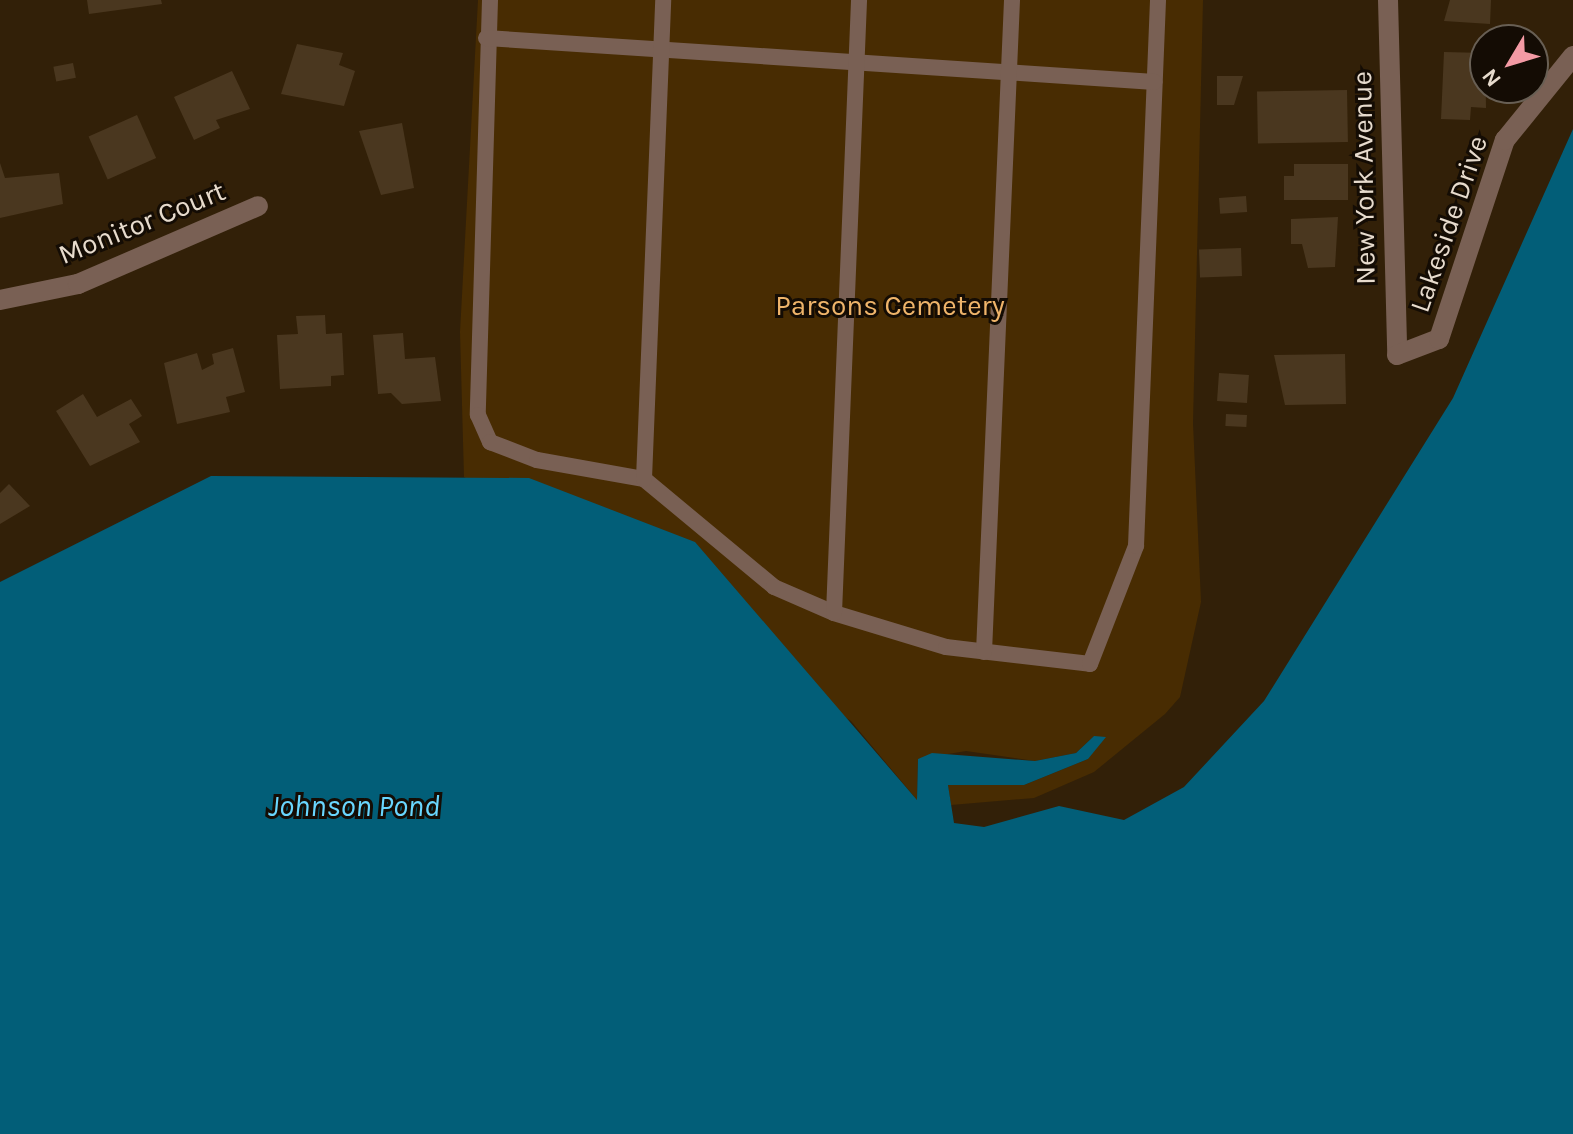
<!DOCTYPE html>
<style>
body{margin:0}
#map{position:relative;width:1573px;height:1134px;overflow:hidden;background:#322008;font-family:Karla,sans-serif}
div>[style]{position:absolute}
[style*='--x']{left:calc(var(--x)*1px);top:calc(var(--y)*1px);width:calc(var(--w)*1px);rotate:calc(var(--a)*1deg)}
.green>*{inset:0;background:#482c02}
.water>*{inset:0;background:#025e78}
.building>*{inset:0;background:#4a371f;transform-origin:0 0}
.lane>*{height:16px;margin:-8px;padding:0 8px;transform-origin:8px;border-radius:8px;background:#796054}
.street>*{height:20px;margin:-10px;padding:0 10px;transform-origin:10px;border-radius:10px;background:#796054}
span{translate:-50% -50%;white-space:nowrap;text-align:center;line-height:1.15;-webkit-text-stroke:6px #140c04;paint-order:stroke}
.street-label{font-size:28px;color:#e7dbcd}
.park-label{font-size:28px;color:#efb46a}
.water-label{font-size:30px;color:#69d6fe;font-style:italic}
.north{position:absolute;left:1469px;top:24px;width:80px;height:80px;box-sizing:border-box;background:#140c04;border:2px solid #685f54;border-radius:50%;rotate:232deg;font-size:22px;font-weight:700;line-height:32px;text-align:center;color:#e7dbcd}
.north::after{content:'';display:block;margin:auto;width:28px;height:36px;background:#f49aa4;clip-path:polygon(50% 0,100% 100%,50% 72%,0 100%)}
</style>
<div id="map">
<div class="green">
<i style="clip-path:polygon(478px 0,1203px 0,1193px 423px,1201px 602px,1180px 697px,1165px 714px,1094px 772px,1034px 798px,951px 805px,948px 785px,1024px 785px,1088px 759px,1094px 736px,1076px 753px,1035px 761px,966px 751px,918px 759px,917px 800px,851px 721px,464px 477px,460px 332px)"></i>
</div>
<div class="water">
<i style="clip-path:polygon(1573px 129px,1573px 1134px,0 1134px,0 582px,211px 476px,529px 478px,695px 542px,917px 800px,918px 759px,932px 753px,1035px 761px,1076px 753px,1094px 736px,1106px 737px,1088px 759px,1024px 785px,948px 785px,954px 823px,984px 827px,1059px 806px,1124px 820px,1184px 787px,1264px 701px,1453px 398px)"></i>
</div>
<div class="building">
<i style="clip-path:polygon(87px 0,161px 0,162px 4px,89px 14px)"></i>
<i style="clip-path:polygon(1450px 0,1491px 0,1490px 24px,1444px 21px)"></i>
<i style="clip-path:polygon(297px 44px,343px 53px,339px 65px,355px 71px,344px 106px,281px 94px)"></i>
<i style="clip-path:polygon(1444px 52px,1485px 53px,1486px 108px,1471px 107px,1470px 120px,1441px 119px)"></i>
<i style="left:73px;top:63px;width:15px;height:20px;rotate:79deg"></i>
<i style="clip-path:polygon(232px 71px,250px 109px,216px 120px,220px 128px,194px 140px,174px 97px)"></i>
<i style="clip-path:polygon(1217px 76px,1243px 76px,1234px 105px,1217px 105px)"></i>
<i style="left:1347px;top:90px;width:52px;height:90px;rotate:89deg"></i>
<i style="left:137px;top:115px;width:47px;height:53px;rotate:66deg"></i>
<i style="clip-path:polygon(402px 123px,414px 188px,381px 195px,359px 131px)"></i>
<i style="clip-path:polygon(0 163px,5px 178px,59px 173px,63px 204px,0 218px)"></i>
<i style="clip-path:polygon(1294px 164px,1348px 164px,1348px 200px,1284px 200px,1284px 176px,1294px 176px)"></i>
<i style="left:1246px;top:196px;width:16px;height:27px;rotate:86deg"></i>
<i style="clip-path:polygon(1338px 217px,1335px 267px,1308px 268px,1302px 244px,1291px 244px,1291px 219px)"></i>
<i style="left:1241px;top:248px;width:28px;height:42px;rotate:88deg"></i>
<i style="clip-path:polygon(325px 315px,326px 334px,342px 333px,344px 375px,331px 376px,331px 386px,280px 389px,277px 335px,298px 334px,296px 316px)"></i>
<i style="clip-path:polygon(403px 333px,405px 359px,435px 357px,441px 401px,402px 404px,391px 393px,378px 394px,373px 335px)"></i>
<i style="clip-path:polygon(233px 348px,245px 392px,226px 397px,230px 412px,177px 424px,164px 363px,197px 353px,202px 370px,214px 364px,212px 354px)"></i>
<i style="clip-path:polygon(1345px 354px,1346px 404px,1285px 405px,1274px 355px)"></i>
<i style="left:1219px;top:373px;width:30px;height:28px;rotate:4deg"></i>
<i style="clip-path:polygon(83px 394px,97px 417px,131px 399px,142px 416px,129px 424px,140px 442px,90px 466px,56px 411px)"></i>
<i style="left:1226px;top:414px;width:21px;height:12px;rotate:3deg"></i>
<i style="clip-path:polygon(9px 484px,30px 506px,0 524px,0 493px)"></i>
</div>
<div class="lane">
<i style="--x:490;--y:0;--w:415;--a:91.7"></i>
<i style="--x:478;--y:415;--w:30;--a:66"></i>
<i style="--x:490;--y:442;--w:50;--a:21"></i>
<i style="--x:537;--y:460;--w:109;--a:10.1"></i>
<i style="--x:644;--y:479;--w:169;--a:39.7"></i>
<i style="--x:774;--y:587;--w:65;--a:23.4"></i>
<i style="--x:834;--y:613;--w:117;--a:16.9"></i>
<i style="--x:946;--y:647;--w:145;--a:6.7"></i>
<i style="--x:1090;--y:664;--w:127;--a:-68.7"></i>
<i style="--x:1136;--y:546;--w:546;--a:-87.69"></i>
<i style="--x:486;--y:38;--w:670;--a:3.76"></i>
<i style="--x:644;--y:479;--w:479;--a:-87.7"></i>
<i style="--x:834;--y:613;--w:614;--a:-87.66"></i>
<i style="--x:984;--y:652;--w:653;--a:-87.54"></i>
</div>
<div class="street">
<i style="--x:1388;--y:0;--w:355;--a:88.5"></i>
<i style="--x:1397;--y:355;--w:45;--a:-20.9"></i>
<i style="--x:1439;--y:339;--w:210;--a:-71.7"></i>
<i style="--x:1505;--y:140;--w:108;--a:-51"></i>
<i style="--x:0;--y:300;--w:80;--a:-11.6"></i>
<i style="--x:78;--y:284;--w:196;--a:-23.4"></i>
</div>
<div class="street-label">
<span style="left:1364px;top:178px;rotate:-91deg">New York Avenue</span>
<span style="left:142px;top:223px;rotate:-22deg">Monitor Court</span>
<span style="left:1449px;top:224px;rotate:-71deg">Lakeside Drive</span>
</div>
<div class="park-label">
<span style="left:890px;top:306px">Parsons Cemetery</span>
</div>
<div class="water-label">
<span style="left:354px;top:806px">Johnson Pond</span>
</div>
<div class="north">N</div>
</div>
